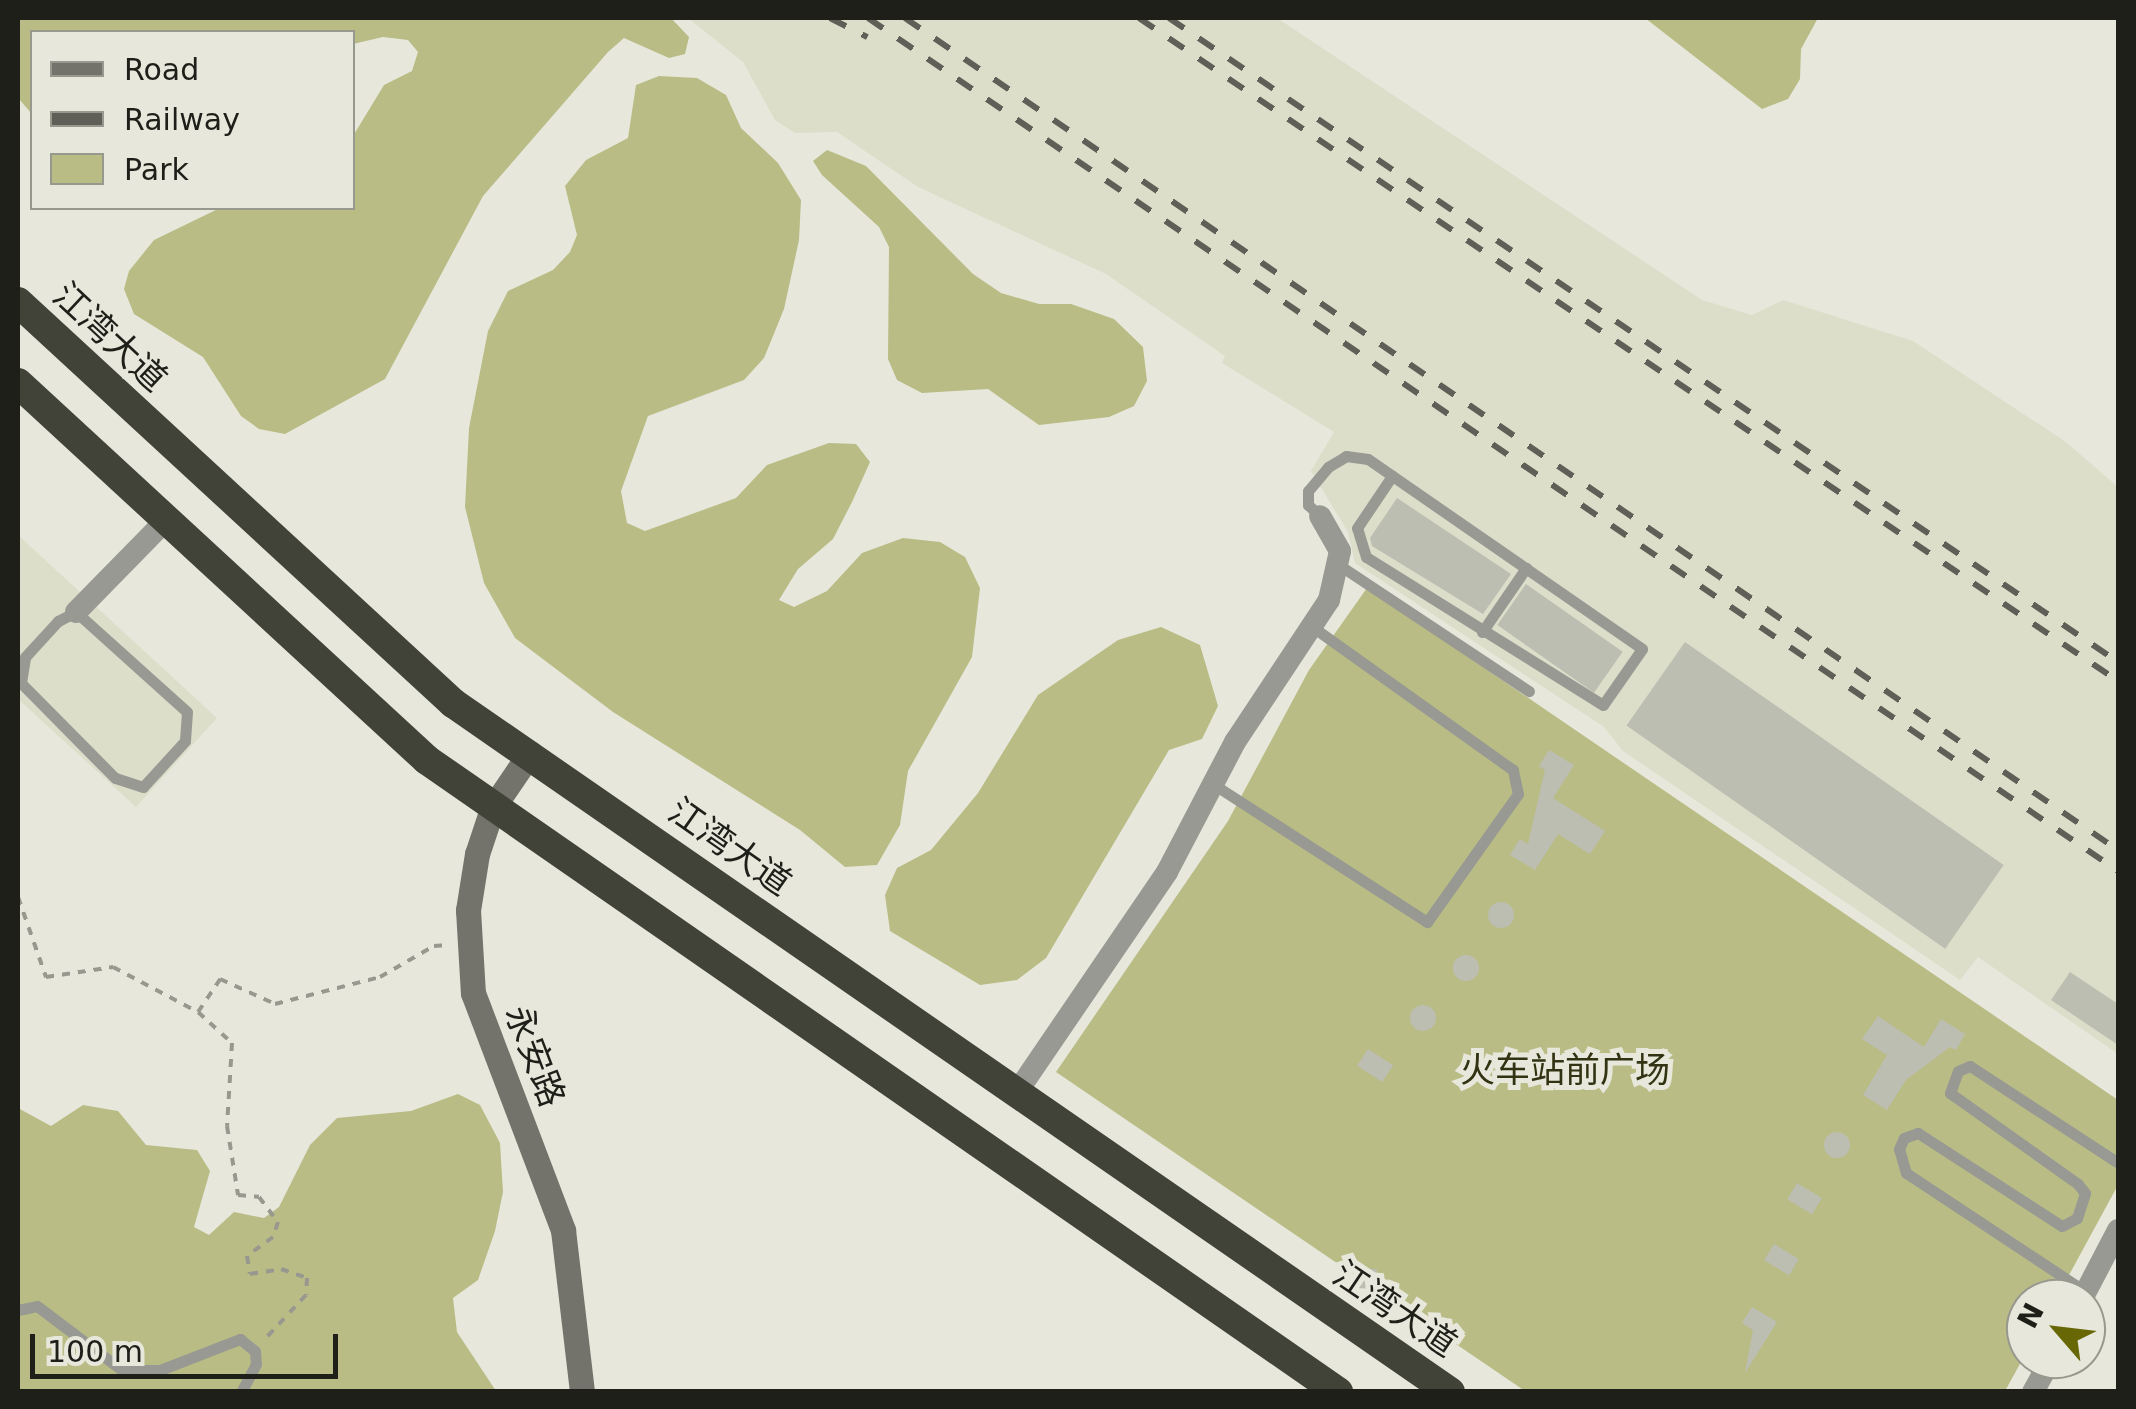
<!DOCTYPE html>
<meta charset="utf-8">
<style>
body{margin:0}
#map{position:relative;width:2136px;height:1409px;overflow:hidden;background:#e7e8db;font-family:"DejaVu Sans","Noto Sans SC",sans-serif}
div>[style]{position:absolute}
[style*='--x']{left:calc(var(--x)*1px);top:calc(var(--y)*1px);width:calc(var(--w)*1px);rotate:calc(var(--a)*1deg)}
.built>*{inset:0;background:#dcdec9}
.green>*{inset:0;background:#b9bc85}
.building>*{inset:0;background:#bdbeb2;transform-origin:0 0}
.round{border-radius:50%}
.path>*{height:4px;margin-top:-2px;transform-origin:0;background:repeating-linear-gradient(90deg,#98988f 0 8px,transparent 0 16px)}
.lane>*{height:11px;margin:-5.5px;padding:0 5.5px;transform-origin:5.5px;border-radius:5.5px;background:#989993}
.street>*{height:22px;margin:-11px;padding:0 11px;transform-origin:11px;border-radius:11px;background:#989993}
.secondary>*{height:25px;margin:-12.5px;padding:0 12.5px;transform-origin:12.5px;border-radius:12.5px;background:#73736c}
.highway>*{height:30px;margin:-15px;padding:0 15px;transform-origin:15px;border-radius:15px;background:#424338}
.rail>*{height:6px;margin-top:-3px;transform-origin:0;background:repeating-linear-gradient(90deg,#5f5f57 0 18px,transparent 0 36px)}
span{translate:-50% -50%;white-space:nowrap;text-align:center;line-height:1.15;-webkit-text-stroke:10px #e7e8db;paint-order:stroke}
.street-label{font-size:35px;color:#1f1f1a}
.park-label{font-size:35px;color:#323312}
.frame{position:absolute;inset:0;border:20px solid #1f1f1a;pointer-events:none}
.legend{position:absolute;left:30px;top:30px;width:325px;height:180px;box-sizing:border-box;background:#e7e8db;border:2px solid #97988e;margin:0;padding:12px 18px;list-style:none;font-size:30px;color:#1f1f1a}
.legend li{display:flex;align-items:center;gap:20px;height:50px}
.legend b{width:50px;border:2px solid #97988e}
.north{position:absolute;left:2006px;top:1279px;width:100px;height:100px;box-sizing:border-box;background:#e7e8db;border:2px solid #97988e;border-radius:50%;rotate:298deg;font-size:28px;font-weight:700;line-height:40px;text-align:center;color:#1f1f1a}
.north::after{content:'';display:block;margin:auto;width:35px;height:45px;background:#676805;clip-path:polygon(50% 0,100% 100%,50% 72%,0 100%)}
.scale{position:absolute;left:30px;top:1334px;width:308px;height:45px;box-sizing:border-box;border:5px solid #1f1f1a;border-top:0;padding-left:12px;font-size:30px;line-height:35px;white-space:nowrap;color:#1f1f1a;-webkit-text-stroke:8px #e7e8db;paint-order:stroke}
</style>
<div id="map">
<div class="built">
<i style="clip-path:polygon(688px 18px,1277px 18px,1702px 300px,1752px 315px,1783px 300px,1913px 341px,2066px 442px,2118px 487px,2118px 1054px,1978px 957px,1960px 980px,1623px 751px,1604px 727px,1355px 563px,1348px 532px,1311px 471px,1334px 432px,1222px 363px,1225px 356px,1106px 274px,918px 187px,837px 132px,795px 133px,775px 120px,743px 62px)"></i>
<i style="clip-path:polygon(18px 535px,217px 718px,136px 807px,18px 699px)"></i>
</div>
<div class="green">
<i style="clip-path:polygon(19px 18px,671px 18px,689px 37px,685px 54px,669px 58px,624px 38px,608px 52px,483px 196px,385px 379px,285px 434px,259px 429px,241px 416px,203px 357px,134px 314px,124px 289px,129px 271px,154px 240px,220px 208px,352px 208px,353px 136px,384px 85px,412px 71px,418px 52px,408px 40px,383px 37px,353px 44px,352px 32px,32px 32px,32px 114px,18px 98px)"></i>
<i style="clip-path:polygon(1645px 18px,1818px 18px,1801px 49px,1800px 79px,1788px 99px,1762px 109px)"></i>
<i style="clip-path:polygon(659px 76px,697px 78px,726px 95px,741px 128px,778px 163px,801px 200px,799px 240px,784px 309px,764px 358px,744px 380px,648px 416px,621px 491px,627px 523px,645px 531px,736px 498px,767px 465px,829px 443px,856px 444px,870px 462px,852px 502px,833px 539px,798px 569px,779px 600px,794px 607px,827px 591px,862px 553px,903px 538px,940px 542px,965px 557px,980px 588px,972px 657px,908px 771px,900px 825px,877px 865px,845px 867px,800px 830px,613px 712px,515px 638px,484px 583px,465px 507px,469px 428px,488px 331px,508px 291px,553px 270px,570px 252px,577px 235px,565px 186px,586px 160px,628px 138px,636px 85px)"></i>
<i style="clip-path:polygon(827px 150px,866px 166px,973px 274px,1001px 293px,1039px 304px,1071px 304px,1114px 319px,1143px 347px,1147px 381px,1134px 406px,1109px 417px,1039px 425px,988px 389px,922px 393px,897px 380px,888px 359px,889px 247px,879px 227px,822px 175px,813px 161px)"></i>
<i style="clip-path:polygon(1367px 588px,2118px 1100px,2118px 1185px,2056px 1299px,2026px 1299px,2026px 1353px,2005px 1391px,1525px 1391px,1056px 1072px,1228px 821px,1309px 670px)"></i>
<i style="clip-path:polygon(1161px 627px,1200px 645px,1218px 706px,1202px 739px,1169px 750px,1046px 958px,1017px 980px,980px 985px,890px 931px,885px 895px,897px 868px,931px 850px,978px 793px,1038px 695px,1118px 640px)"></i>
<i style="clip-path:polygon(458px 1094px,480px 1105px,500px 1143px,503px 1192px,495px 1231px,478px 1280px,453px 1298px,457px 1332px,496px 1391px,18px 1391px,18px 1108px,51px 1126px,83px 1105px,118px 1111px,146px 1145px,197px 1150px,210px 1171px,194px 1227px,209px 1235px,234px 1212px,264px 1218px,279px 1207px,310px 1145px,337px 1118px,411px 1111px)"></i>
</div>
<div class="building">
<i style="clip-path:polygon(1397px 498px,1511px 574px,1483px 614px,1372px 546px,1370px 538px)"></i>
<i style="left:1526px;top:584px;width:118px;height:50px;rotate:35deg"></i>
<i style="left:1685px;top:642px;width:389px;height:102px;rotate:35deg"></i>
<i style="clip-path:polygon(1549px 750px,1574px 765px,1553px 798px,1605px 831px,1590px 854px,1558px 834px,1535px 870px,1510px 855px,1520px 839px,1528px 844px,1545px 770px,1539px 766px)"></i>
<i class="round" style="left:1488px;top:902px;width:26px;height:26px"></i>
<i class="round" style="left:1453px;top:955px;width:26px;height:26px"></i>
<i style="clip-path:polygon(2070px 972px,2118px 1004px,2118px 1045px,2051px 1000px)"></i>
<i class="round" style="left:1410px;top:1005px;width:26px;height:26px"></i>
<i style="clip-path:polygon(1878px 1016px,1924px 1047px,1941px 1019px,1965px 1034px,1956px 1050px,1950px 1047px,1906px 1080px,1887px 1110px,1863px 1095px,1887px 1055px,1862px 1039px)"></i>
<i style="left:1368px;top:1049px;width:30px;height:20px;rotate:33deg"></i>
<i class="round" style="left:1824px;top:1132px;width:26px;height:26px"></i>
<i style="left:1797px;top:1183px;width:29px;height:19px;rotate:31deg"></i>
<i style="left:1774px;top:1244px;width:29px;height:19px;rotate:31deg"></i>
<i style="left:1355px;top:1268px;width:22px;height:20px;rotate:3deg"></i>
<i style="clip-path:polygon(1752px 1307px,1777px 1322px,1745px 1373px,1753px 1330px,1742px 1323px)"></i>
</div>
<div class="path">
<i style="--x:18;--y:897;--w:85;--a:70.7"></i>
<i style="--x:46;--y:977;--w:68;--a:-8.5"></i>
<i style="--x:113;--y:967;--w:96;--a:27.9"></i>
<i style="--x:198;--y:1012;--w:46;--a:42.4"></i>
<i style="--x:232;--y:1043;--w:83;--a:93.4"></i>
<i style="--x:227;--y:1126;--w:70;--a:80.9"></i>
<i style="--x:238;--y:1195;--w:21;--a:5"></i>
<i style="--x:259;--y:1197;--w:31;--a:53"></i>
<i style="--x:278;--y:1222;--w:16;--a:108"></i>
<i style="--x:273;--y:1237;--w:32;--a:144"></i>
<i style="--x:247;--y:1256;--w:18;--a:81"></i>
<i style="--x:250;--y:1274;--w:31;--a:-9"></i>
<i style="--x:281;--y:1269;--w:28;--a:19"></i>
<i style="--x:307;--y:1278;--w:17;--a:93"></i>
<i style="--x:306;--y:1295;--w:60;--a:133"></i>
<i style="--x:198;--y:1012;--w:40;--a:-56"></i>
<i style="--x:220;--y:979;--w:60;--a:24.4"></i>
<i style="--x:275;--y:1004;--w:108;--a:-14.4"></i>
<i style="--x:380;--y:977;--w:62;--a:-29.9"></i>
<i style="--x:434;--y:946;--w:14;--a:-4"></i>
</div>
<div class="lane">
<i style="--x:1320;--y:516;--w:16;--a:-137"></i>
<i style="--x:1308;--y:505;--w:14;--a:-90"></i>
<i style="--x:1308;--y:491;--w:31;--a:-50"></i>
<i style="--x:1328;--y:467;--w:21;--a:-31"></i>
<i style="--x:1346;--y:456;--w:22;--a:8"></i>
<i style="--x:1368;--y:459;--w:333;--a:34.7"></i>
<i style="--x:1642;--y:649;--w:68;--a:124.9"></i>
<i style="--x:1603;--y:705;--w:279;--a:-148"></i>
<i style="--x:1366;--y:557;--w:30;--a:-107"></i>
<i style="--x:1357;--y:528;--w:63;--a:-56.1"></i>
<i style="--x:1339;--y:565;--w:228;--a:33.6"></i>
<i style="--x:76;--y:612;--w:149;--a:42"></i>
<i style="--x:187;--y:712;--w:29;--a:94"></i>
<i style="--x:185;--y:741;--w:62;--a:132.4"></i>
<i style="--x:143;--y:787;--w:29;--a:-162"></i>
<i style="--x:115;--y:778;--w:134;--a:-134.7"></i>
<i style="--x:21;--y:683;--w:26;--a:-81"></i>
<i style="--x:25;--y:657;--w:49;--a:-47.5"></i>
<i style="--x:58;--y:621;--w:20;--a:-27"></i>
<i style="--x:1482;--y:632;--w:78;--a:-55.5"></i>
<i style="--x:1213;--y:784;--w:255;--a:32.8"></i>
<i style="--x:1427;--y:922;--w:157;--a:-54.6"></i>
<i style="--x:1518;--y:794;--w:25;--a:-102"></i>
<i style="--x:1513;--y:770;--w:244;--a:-144.5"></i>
<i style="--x:2086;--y:1292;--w:216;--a:-146.5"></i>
<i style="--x:1906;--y:1173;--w:25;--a:-106"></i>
<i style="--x:1899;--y:1149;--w:12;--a:-66"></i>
<i style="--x:1904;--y:1138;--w:15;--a:-20"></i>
<i style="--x:1918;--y:1133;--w:171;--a:32.9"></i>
<i style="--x:2062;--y:1226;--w:17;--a:-28"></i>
<i style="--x:2077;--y:1218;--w:26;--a:-72"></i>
<i style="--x:2085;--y:1193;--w:11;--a:-128"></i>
<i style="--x:2078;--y:1184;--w:157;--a:-144.6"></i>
<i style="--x:1950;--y:1093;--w:23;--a:-70"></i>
<i style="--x:1958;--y:1071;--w:13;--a:-23"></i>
<i style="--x:1970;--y:1066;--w:177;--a:33.2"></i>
<i style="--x:18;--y:1310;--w:19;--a:-12"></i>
<i style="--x:37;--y:1306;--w:106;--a:37"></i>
<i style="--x:122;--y:1370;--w:38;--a:0"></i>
<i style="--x:160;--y:1370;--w:86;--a:-21.2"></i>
<i style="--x:240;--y:1339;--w:19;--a:39"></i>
<i style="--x:255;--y:1351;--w:13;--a:86"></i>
<i style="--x:256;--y:1364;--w:32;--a:118"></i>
</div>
<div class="street">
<i style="--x:76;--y:612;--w:129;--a:-45.6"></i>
<i style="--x:1017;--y:1092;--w:266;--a:-55.7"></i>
<i style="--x:1167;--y:872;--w:147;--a:-62.4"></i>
<i style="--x:1235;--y:742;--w:170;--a:-56.5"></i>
<i style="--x:1329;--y:600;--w:50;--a:-77.3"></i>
<i style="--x:1340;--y:551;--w:40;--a:-119.7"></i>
<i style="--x:2082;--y:1299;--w:78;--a:-62.4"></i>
<i style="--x:2033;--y:1392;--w:38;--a:-61"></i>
</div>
<div class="secondary">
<i style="--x:530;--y:753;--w:68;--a:124.2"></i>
<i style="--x:492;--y:809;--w:47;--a:108.4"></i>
<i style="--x:477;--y:854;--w:57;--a:99.1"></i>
<i style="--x:468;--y:910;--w:83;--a:86.6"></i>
<i style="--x:473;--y:993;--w:254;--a:69.2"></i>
<i style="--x:563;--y:1230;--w:163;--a:83.3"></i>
</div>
<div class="highway">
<i style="--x:18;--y:302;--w:592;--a:42.67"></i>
<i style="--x:453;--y:703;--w:1212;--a:34.65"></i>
<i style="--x:18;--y:383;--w:556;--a:42.67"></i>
<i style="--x:427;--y:760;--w:1109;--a:34.75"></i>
</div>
<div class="rail">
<i style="--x:830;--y:18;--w:42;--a:27.2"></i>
<i style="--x:868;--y:18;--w:1513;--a:34.31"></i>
<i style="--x:905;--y:18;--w:1471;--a:34.45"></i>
<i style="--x:1139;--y:18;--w:1182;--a:34.11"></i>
<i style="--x:1169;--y:18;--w:1147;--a:34.16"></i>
</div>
<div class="street-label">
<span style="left:110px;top:337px;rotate:43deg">江湾大道</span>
<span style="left:730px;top:847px;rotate:35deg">江湾大道</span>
<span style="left:535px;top:1056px;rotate:69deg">永安路</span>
<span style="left:1395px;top:1309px;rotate:34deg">江湾大道</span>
</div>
<div class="park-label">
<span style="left:1565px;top:1070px">火车站前广场</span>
</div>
<div class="frame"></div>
<ul class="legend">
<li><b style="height:12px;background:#73736c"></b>Road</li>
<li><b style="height:12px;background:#5f5f57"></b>Railway</li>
<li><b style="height:28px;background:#b9bc85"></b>Park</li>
</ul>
<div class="north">N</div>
<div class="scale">100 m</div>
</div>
